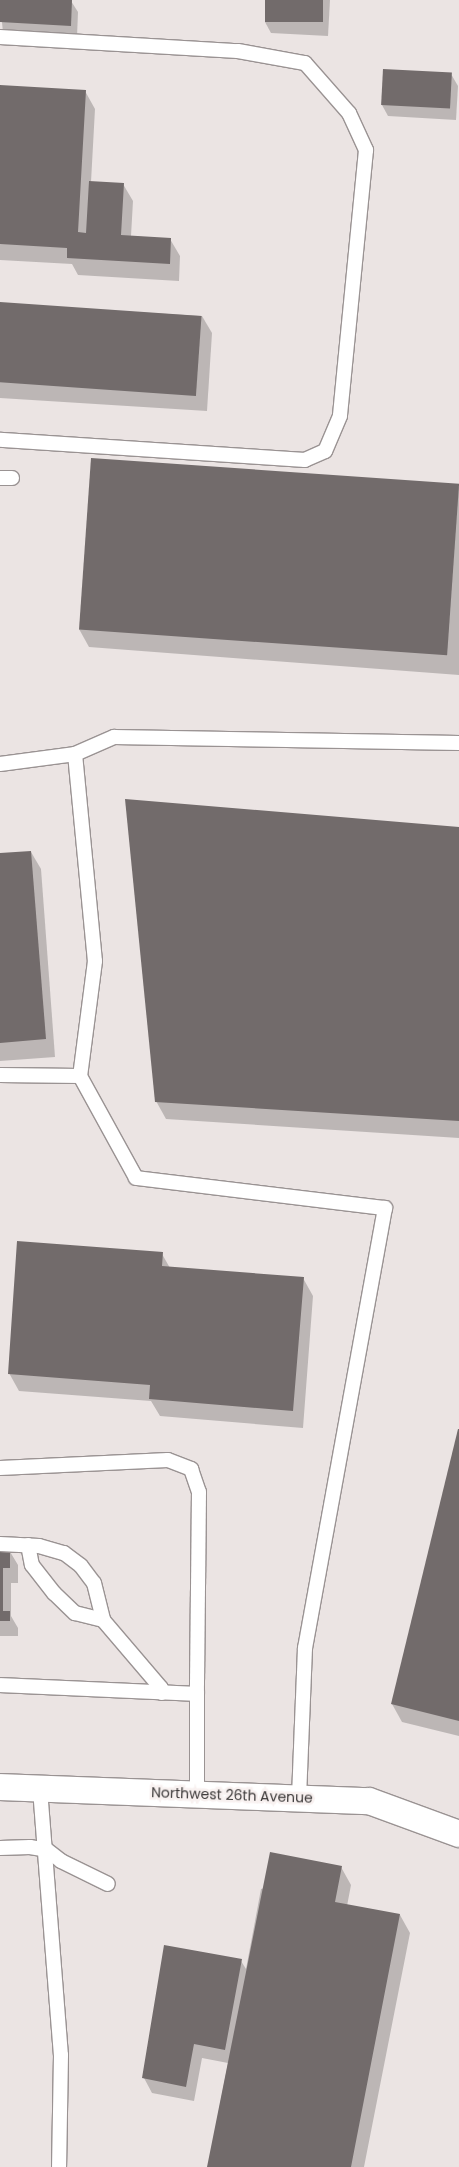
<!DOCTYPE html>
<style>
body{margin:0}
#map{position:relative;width:459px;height:2167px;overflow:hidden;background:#ebe4e3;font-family:Poppins,sans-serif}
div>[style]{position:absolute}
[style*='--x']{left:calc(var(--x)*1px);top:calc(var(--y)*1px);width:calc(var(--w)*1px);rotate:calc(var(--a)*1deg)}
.shadow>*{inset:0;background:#0003}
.building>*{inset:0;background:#726b6b;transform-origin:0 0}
.roads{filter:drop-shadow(1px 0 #9a9393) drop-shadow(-1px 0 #9a9393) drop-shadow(0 1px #9a9393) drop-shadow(0 -1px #9a9393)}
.service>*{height:14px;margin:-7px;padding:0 7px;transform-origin:7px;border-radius:7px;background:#fff}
.minor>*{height:26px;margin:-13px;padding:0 13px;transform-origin:13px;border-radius:13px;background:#fff}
span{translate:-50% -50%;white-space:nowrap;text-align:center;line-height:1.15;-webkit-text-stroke:5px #f8f1f0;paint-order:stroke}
.street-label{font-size:14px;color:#3b3838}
</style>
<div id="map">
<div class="shadow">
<i style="clip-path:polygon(0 0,71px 1px,78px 12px,77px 37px,3px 33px)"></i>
<i style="clip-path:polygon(266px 0,330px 0,328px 36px,271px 33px,265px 22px)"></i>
<i style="clip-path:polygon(451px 74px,458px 86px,456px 120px,388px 116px,382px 105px)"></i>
<i style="clip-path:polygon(0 86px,85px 91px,95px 109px,91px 182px,123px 184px,133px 201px,131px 236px,170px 239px,180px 256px,179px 281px,78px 275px,72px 264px,0 260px)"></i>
<i style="clip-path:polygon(0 304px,202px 316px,212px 333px,207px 411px,0 398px)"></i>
<i style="clip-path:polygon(459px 487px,459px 675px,89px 647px,79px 629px)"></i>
<i style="clip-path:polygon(459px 828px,459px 1138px,166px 1119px,156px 1101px)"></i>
<i style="clip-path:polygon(31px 852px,41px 869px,55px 1057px,0 1061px,0 855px)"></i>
<i style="clip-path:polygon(162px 1254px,170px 1268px,303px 1278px,313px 1296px,303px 1428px,160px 1416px,151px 1401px,19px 1391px,9px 1373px)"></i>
<i style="clip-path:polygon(459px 1432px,459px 1736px,402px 1722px,392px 1704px)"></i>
<i style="clip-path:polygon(0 1550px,9px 1550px,18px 1565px,18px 1583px,11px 1583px,11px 1616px,18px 1628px,18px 1636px,0 1636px)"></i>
<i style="clip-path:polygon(341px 1867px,351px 1885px,347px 1906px,400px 1915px,410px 1933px,364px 2167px,208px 2167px,228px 2063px,202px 2058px,194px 2101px,152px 2093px,144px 2078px,165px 1946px,241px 1961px,246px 1969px,261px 1889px)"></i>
</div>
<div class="building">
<i style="clip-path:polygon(0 0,72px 0,71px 26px,0 22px)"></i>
<i style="left:265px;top:0;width:58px;height:22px"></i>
<i style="left:383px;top:69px;width:69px;height:36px;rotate:3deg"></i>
<i style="clip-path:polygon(0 85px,86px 90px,78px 232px,86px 233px,89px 181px,124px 183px,121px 235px,171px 238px,170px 264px,67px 258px,67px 248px,0 244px)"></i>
<i style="left:0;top:302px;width:202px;height:80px;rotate:4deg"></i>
<i style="left:91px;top:458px;width:369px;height:172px;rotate:4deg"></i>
<i style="clip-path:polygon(125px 799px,459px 827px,459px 1121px,155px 1102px)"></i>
<i style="clip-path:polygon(31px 851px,46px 1039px,0 1043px,0 853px)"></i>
<i style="clip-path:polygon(17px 1241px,163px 1252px,162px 1266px,304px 1277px,293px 1411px,149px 1399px,150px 1385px,8px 1374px)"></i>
<i style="clip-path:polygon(458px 1429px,459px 1429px,459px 1721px,391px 1704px)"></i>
<i style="clip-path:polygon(10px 1548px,10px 1568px,3px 1568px,3px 1611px,10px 1611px,10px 1621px,0 1621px,0 1549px)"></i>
<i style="clip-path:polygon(270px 1852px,342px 1866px,335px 1902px,400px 1914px,351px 2167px,207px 2167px)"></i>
<i style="clip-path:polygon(164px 1945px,242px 1959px,225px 2050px,194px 2044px,186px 2087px,142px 2078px)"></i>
</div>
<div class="roads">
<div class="service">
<i style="--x:0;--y:37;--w:238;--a:3.4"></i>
<i style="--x:238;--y:51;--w:68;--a:10.2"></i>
<i style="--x:305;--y:63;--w:67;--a:48.7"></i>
<i style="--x:349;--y:113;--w:41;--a:65.3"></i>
<i style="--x:366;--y:150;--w:267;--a:95.6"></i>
<i style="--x:340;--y:416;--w:38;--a:113"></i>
<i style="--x:325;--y:451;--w:22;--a:156"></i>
<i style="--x:305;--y:460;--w:306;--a:-176.2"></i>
<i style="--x:0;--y:478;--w:12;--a:0"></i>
<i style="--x:75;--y:754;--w:208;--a:84.5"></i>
<i style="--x:95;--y:961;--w:116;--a:97.4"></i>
<i style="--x:80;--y:1076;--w:116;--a:61.2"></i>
<i style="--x:136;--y:1178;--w:251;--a:6.9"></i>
<i style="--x:385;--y:1208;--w:447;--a:100.3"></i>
<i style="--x:305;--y:1648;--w:149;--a:92.3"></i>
<i style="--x:0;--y:764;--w:76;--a:-7.6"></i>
<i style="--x:75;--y:754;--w:43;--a:-23.6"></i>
<i style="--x:114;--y:737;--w:345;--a:1"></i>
<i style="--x:0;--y:1075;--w:80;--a:0.7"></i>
<i style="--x:0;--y:1468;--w:168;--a:-2.7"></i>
<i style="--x:168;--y:1460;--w:25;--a:21"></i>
<i style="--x:191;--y:1469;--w:24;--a:71"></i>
<i style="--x:199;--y:1492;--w:202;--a:90.6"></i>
<i style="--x:197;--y:1694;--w:197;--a:-177.4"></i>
<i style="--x:0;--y:1544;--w:39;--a:3"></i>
<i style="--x:39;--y:1546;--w:26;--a:16"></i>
<i style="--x:64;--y:1553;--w:21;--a:37"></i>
<i style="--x:81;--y:1566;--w:21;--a:53"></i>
<i style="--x:94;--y:1583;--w:38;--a:76"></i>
<i style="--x:103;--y:1620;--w:89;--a:49.5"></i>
<i style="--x:161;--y:1688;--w:5;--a:79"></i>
<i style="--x:28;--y:1545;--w:20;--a:79"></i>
<i style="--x:32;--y:1565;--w:36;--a:52"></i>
<i style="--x:54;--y:1593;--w:29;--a:44"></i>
<i style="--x:75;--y:1613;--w:29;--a:14"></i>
<i style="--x:40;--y:1789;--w:267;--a:85.5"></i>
<i style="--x:61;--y:2055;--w:112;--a:91"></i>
<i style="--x:197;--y:1794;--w:100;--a:-90"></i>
<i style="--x:0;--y:1848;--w:30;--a:-2"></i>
<i style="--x:30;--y:1847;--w:17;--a:10"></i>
<i style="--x:47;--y:1850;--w:18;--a:38"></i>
<i style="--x:61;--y:1861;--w:52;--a:26.1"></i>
</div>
<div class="minor">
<i style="--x:0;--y:1787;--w:369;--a:2.2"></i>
<i style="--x:369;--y:1801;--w:96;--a:20.1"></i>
</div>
</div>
<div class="street-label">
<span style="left:232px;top:1795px;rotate:2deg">Northwest 26th Avenue</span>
</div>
</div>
